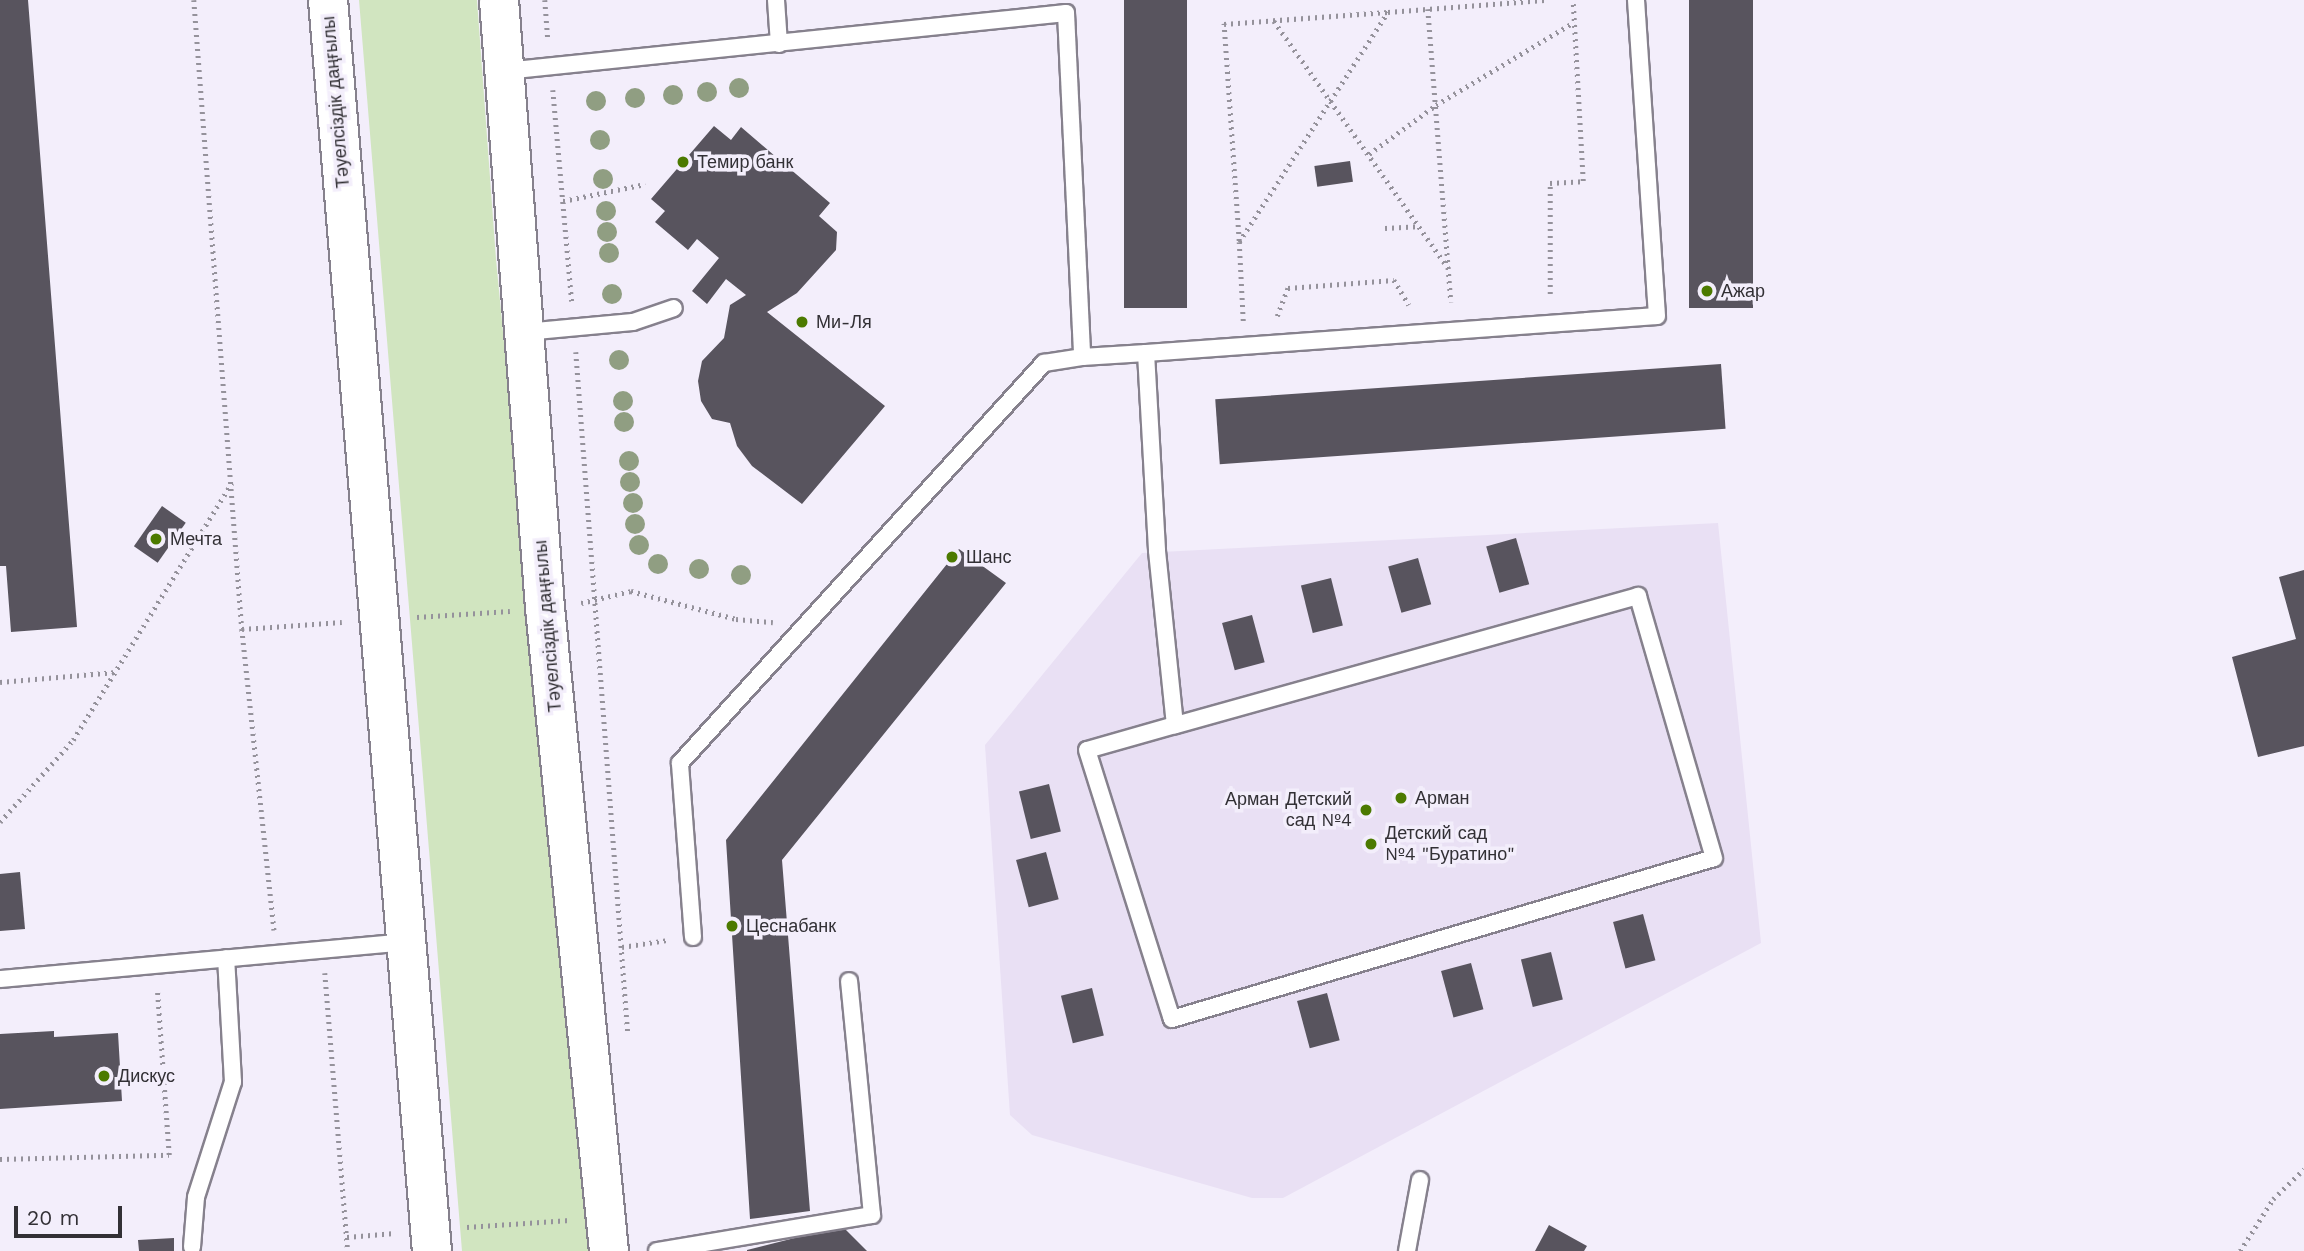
<!DOCTYPE html>
<meta charset="utf-8">
<style>
body{margin:0}
#map{position:relative;width:2304px;height:1251px;overflow:hidden;background:#f3eefb;font-family:"Work Sans",sans-serif}
div>[style]{position:absolute}
[style*='--x']{left:calc(var(--x)*1px);top:calc(var(--y)*1px);width:calc(var(--w)*1px);rotate:calc(var(--a)*1deg)}
.built>*{inset:0;background:#e9e0f4}
.green>*{inset:0;background:#d1e5c0}
.building>*{inset:0;background:#58545e;transform-origin:0 0}
.path>*{height:4.5px;margin-top:-2.25px;transform-origin:0;background:repeating-linear-gradient(90deg,#95929b 0 2px,transparent 0 7px)}
.roads{filter:drop-shadow(2px 0 #86818d) drop-shadow(-2px 0 #86818d) drop-shadow(0 2px #86818d) drop-shadow(0 -2px #86818d)}
.lane>*{height:16px;margin:-8px;padding:0 8px;transform-origin:8px;border-radius:8px;background:#fff}
.secondary>*{height:38px;margin:-19px;padding:0 19px;transform-origin:19px;border-radius:19px;background:#fff}
.trees>*{width:20px;height:20px;margin:-10px;border-radius:50%;background:#909e82}
.dots>*{width:19px;height:19px;translate:-50% -50%;box-sizing:border-box;border:4px solid #f3eefb;border-radius:50%}
span{translate:-50% -50%;white-space:nowrap;text-align:center;line-height:1.15;-webkit-text-stroke:7px #f3eefb;paint-order:stroke}
.street-label{font-size:18px;color:#323035}
.poi-label{font-size:18px;color:#323035}
.left{translate:0 -50%;text-align:left}
.right{translate:-100% -50%;text-align:right}
.scale{position:absolute;left:14px;top:1206px;width:108px;height:32px;box-sizing:border-box;border:4px solid #323035;border-top:0;padding-left:9px;font-size:21px;line-height:24px;white-space:nowrap;color:#323035;-webkit-text-stroke:5px #f3eefb;paint-order:stroke}
</style>
<div id="map">
<div class="built">
<i style="clip-path:polygon(1718px 523px,1761px 943px,1283px 1198px,1252px 1198px,1032px 1135px,1010px 1115px,985px 745px,1142px 553px)"></i>
</div>
<div class="green">
<i style="clip-path:polygon(359px 0,477px 0,496px 259px,591px 1251px,462px 1251px)"></i>
</div>
<div class="building">
<i style="clip-path:polygon(0 0,28px 0,77px 627px,11px 632px,6px 566px,0 566px)"></i>
<i style="left:1124px;top:0;width:63px;height:308px"></i>
<i style="left:1689px;top:0;width:64px;height:308px"></i>
<i style="clip-path:polygon(714px 126px,731px 140px,741px 127px,830px 203px,819px 216px,837px 232px,836px 250px,797px 293px,767px 312px,885px 406px,802px 504px,752px 466px,737px 446px,730px 423px,712px 419px,701px 401px,698px 381px,702px 361px,724px 338px,730px 305px,746px 295px,726px 279px,707px 304px,692px 291px,719px 258px,697px 239px,688px 250px,655px 222px,665px 211px,651px 199px)"></i>
<i style="left:1350px;top:161px;width:21px;height:36px;rotate:82deg"></i>
<i style="left:1721px;top:364px;width:65px;height:507px;rotate:86deg"></i>
<i style="left:162px;top:506px;width:29px;height:49px;rotate:35deg"></i>
<i style="left:1516px;top:538px;width:48px;height:31px;rotate:74deg"></i>
<i style="clip-path:polygon(959px 549px,1006px 583px,782px 860px,810px 1211px,750px 1219px,726px 840px)"></i>
<i style="left:1418px;top:558px;width:48px;height:31px;rotate:74deg"></i>
<i style="clip-path:polygon(2304px 570px,2304px 746px,2258px 757px,2232px 657px,2296px 639px,2279px 577px)"></i>
<i style="left:1331px;top:578px;width:49px;height:31px;rotate:76deg"></i>
<i style="left:1252px;top:615px;width:49px;height:31px;rotate:75deg"></i>
<i style="left:1049px;top:784px;width:49px;height:31px;rotate:76deg"></i>
<i style="left:1046px;top:852px;width:49px;height:31px;rotate:75deg"></i>
<i style="clip-path:polygon(20px 872px,25px 929px,0 931px,0 874px)"></i>
<i style="left:1643px;top:914px;width:48px;height:31px;rotate:75deg"></i>
<i style="left:1551px;top:952px;width:49px;height:31px;rotate:76deg"></i>
<i style="left:1471px;top:963px;width:48px;height:31px;rotate:75deg"></i>
<i style="left:1092px;top:988px;width:49px;height:32px;rotate:76deg"></i>
<i style="left:1327px;top:993px;width:49px;height:31px;rotate:75deg"></i>
<i style="clip-path:polygon(54px 1031px,54px 1037px,118px 1033px,122px 1101px,0 1109px,0 1034px)"></i>
<i style="clip-path:polygon(1549px 1225px,1587px 1246px,1584px 1251px,1535px 1251px)"></i>
<i style="clip-path:polygon(842px 1226px,867px 1251px,747px 1251px,747px 1250px)"></i>
<i style="clip-path:polygon(174px 1238px,174px 1251px,139px 1251px,138px 1240px)"></i>
</div>
<div class="path">
<i style="--x:194;--y:0;--w:631;--a:85.64"></i>
<i style="--x:242;--y:629;--w:303;--a:83.9"></i>
<i style="--x:545;--y:0;--w:40;--a:85.7"></i>
<i style="--x:1428;--y:9;--w:294;--a:85.5"></i>
<i style="--x:1274;--y:21;--w:302;--a:54.8"></i>
<i style="--x:553;--y:90;--w:212;--a:84.9"></i>
<i style="--x:1369;--y:154;--w:83;--a:-36.2"></i>
<i style="--x:1436;--y:105;--w:161;--a:-31"></i>
<i style="--x:563;--y:201;--w:84;--a:-11.7"></i>
<i style="--x:1385;--y:228;--w:33;--a:-3"></i>
<i style="--x:1239;--y:241;--w:218;--a:-94"></i>
<i style="--x:1224;--y:24;--w:164;--a:-4.2"></i>
<i style="--x:1550;--y:294;--w:111;--a:-90"></i>
<i style="--x:1550;--y:183;--w:33;--a:-3"></i>
<i style="--x:1583;--y:181;--w:181;--a:-93.2"></i>
<i style="--x:1277;--y:316;--w:30;--a:-69"></i>
<i style="--x:1288;--y:288;--w:106;--a:-4.3"></i>
<i style="--x:1394;--y:280;--w:29;--a:59"></i>
<i style="--x:1243;--y:321;--w:79;--a:-92.9"></i>
<i style="--x:1239;--y:242;--w:274;--a:-57.1"></i>
<i style="--x:1388;--y:12;--w:157;--a:-4.4"></i>
<i style="--x:576;--y:352;--w:684;--a:85.64"></i>
<i style="--x:581;--y:603;--w:51;--a:-13.5"></i>
<i style="--x:631;--y:591;--w:109;--a:14.9"></i>
<i style="--x:736;--y:619;--w:37;--a:5"></i>
<i style="--x:417;--y:617;--w:93;--a:-3.7"></i>
<i style="--x:242;--y:629;--w:100;--a:-4"></i>
<i style="--x:0;--y:682;--w:117;--a:-4.9"></i>
<i style="--x:0;--y:822;--w:110;--a:-48.3"></i>
<i style="--x:73;--y:740;--w:302;--a:-58.3"></i>
<i style="--x:622;--y:947;--w:47;--a:-8.7"></i>
<i style="--x:325;--y:973;--w:279;--a:85.3"></i>
<i style="--x:0;--y:1159;--w:169;--a:-1.4"></i>
<i style="--x:169;--y:1155;--w:166;--a:-94.1"></i>
<i style="--x:467;--y:1227;--w:103;--a:-3.9"></i>
<i style="--x:347;--y:1237;--w:48;--a:-4.8"></i>
<i style="--x:2240;--y:1251;--w:62;--a:-57.6"></i>
<i style="--x:2273;--y:1199;--w:43;--a:-44.1"></i>
</div>
<div class="roads">
<div class="lane">
<i style="--x:776;--y:0;--w:44;--a:86.1"></i>
<i style="--x:505;--y:71;--w:564;--a:-5.9"></i>
<i style="--x:1066;--y:13;--w:344;--a:87.3"></i>
<i style="--x:1082;--y:357;--w:64;--a:-3.6"></i>
<i style="--x:1146;--y:353;--w:512;--a:-4.14"></i>
<i style="--x:1657;--y:316;--w:317;--a:-93.8"></i>
<i style="--x:525;--y:332;--w:108;--a:-5.3"></i>
<i style="--x:633;--y:322;--w:43;--a:-18.9"></i>
<i style="--x:1146;--y:353;--w:198;--a:86.8"></i>
<i style="--x:1157;--y:551;--w:175;--a:84.1"></i>
<i style="--x:1175;--y:725;--w:91;--a:164.1"></i>
<i style="--x:1087;--y:750;--w:282;--a:72.5"></i>
<i style="--x:1172;--y:1019;--w:565;--a:-16.54"></i>
<i style="--x:1714;--y:858;--w:273;--a:-106.2"></i>
<i style="--x:1638;--y:596;--w:481;--a:164.4"></i>
<i style="--x:693;--y:937;--w:174;--a:-94.3"></i>
<i style="--x:680;--y:763;--w:541;--a:-47.7"></i>
<i style="--x:1044;--y:363;--w:38;--a:-9"></i>
<i style="--x:0;--y:979;--w:409;--a:-5.2"></i>
<i style="--x:192;--y:1247;--w:50;--a:-85.4"></i>
<i style="--x:196;--y:1197;--w:121;--a:-72.2"></i>
<i style="--x:233;--y:1082;--w:124;--a:-93.2"></i>
<i style="--x:657;--y:1251;--w:218;--a:-9.5"></i>
<i style="--x:872;--y:1215;--w:235;--a:-95.6"></i>
<i style="--x:1407;--y:1251;--w:72;--a:-79.6"></i>
</div>
<div class="secondary">
<i style="--x:328;--y:0;--w:1255;--a:85.25"></i>
<i style="--x:499;--y:0;--w:610;--a:85.67"></i>
<i style="--x:545;--y:608;--w:646;--a:84.32"></i>
</div>
</div>
<div class="trees">
<i style="left:739px;top:88px"></i>
<i style="left:707px;top:92px"></i>
<i style="left:673px;top:95px"></i>
<i style="left:635px;top:98px"></i>
<i style="left:596px;top:101px"></i>
<i style="left:600px;top:140px"></i>
<i style="left:603px;top:179px"></i>
<i style="left:606px;top:211px"></i>
<i style="left:607px;top:232px"></i>
<i style="left:609px;top:253px"></i>
<i style="left:612px;top:294px"></i>
<i style="left:619px;top:360px"></i>
<i style="left:623px;top:401px"></i>
<i style="left:624px;top:422px"></i>
<i style="left:629px;top:461px"></i>
<i style="left:630px;top:482px"></i>
<i style="left:633px;top:503px"></i>
<i style="left:635px;top:524px"></i>
<i style="left:639px;top:545px"></i>
<i style="left:658px;top:564px"></i>
<i style="left:699px;top:569px"></i>
<i style="left:741px;top:575px"></i>
</div>
<div class="dots">
<i style="left:683px;top:162px;background:#4c7a00"></i>
<i style="left:1707px;top:291px;background:#4c7a00"></i>
<i style="left:802px;top:322px;background:#4c7a00"></i>
<i style="left:156px;top:539px;background:#4c7a00"></i>
<i style="left:952px;top:557px;background:#4c7a00"></i>
<i style="left:1401px;top:798px;background:#4c7a00"></i>
<i style="left:1366px;top:810px;background:#4c7a00"></i>
<i style="left:1371px;top:844px;background:#4c7a00"></i>
<i style="left:732px;top:926px;background:#4c7a00"></i>
<i style="left:104px;top:1076px;background:#4c7a00"></i>
</div>
<div class="street-label">
<span style="left:336px;top:102px;rotate:-95deg">Тәуелсіздік даңғылы</span>
<span style="left:548px;top:626px;rotate:-95deg">Тәуелсіздік даңғылы</span>
</div>
<div class="poi-label">
<span class="left" style="left:697px;top:162px">Темир банк</span>
<span class="left" style="left:1721px;top:291px">Ажар</span>
<span class="left" style="left:816px;top:322px">Ми-Ля</span>
<span class="left" style="left:170px;top:539px">Мечта</span>
<span class="left" style="left:966px;top:557px">Шанс</span>
<span class="left" style="left:1415px;top:798px">Арман</span>
<span class="right" style="left:1352px;top:810px">Арман Детский<br>сад №4</span>
<span class="left" style="left:1385px;top:844px">Детский сад<br>№4 "Буратино"</span>
<span class="left" style="left:746px;top:926px">Цеснабанк</span>
<span class="left" style="left:118px;top:1076px">Дискус</span>
</div>
<div class="scale">20 m</div>
</div>
